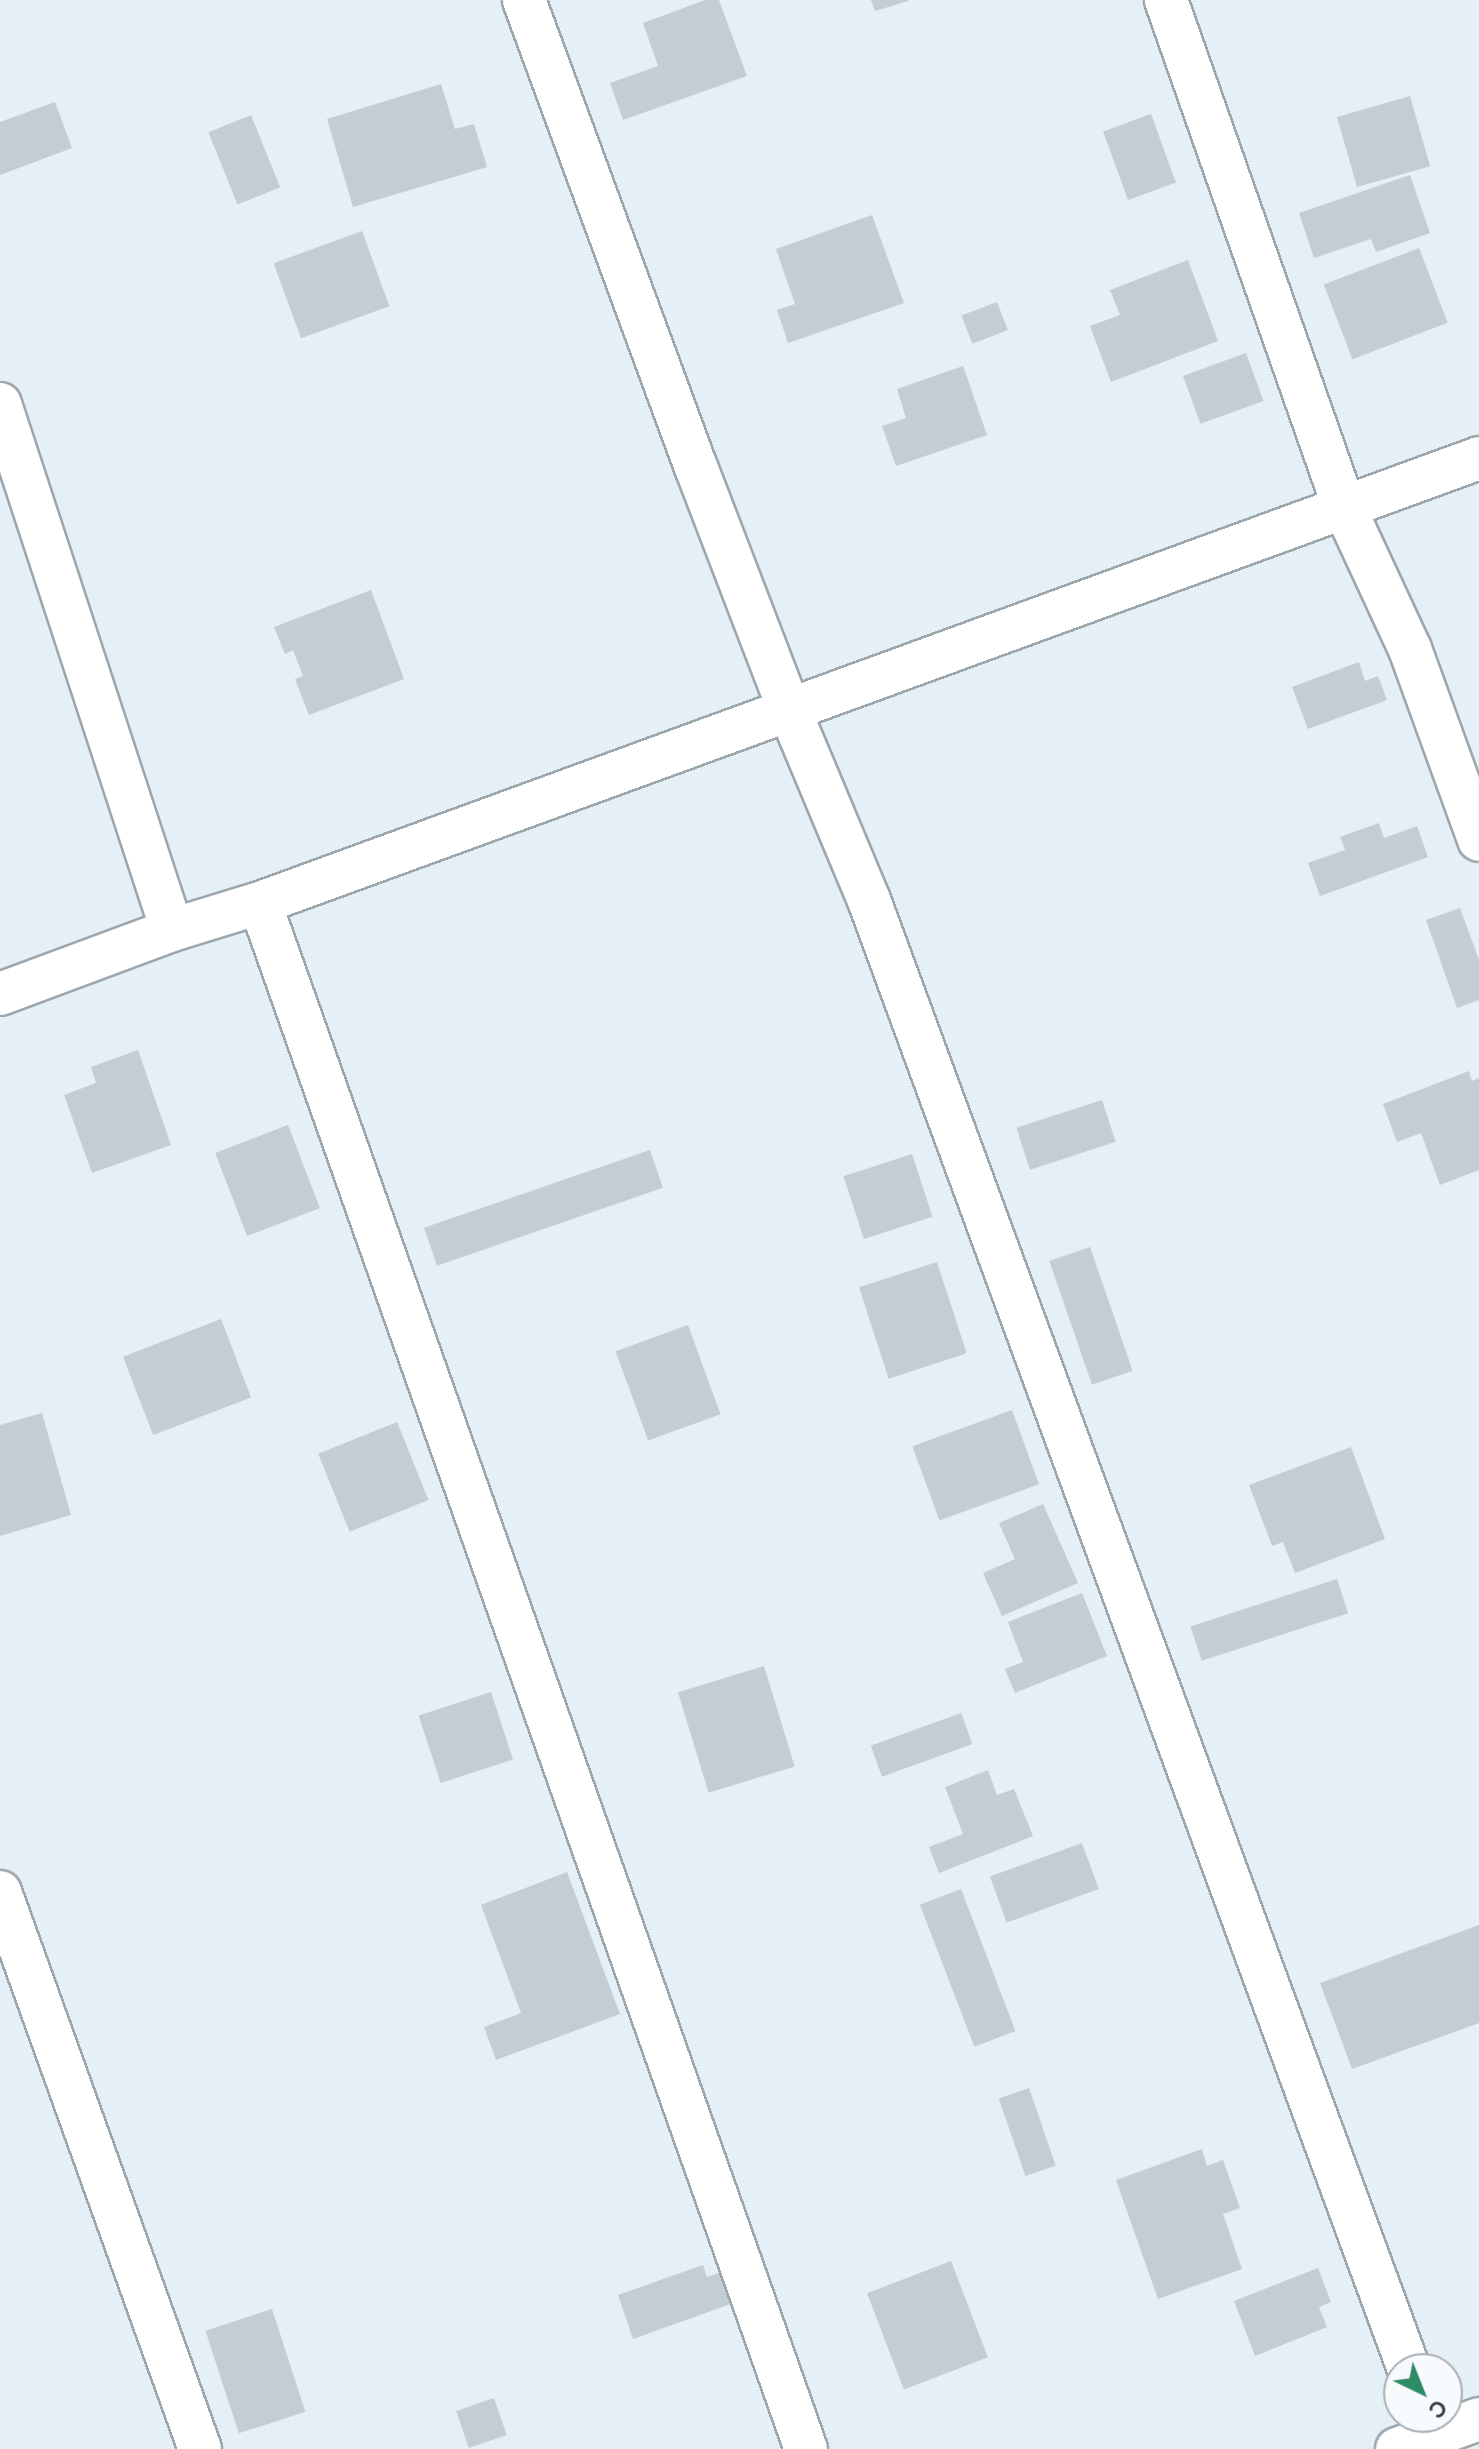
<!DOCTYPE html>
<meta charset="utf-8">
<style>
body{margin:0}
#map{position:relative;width:1479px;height:2449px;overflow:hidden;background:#e4eff6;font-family:Raleway,sans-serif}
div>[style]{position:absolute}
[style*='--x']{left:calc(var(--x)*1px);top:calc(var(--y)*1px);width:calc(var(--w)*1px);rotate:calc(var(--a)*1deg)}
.building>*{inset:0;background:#c3cdd4;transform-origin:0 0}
.roads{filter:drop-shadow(2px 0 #9ca6ad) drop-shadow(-2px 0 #9ca6ad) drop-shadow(0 2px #9ca6ad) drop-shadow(0 -2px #9ca6ad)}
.minor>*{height:42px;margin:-21px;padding:0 21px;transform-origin:21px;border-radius:21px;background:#fff}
span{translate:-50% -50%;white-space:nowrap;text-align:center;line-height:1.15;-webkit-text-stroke:6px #f7fbfe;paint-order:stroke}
.north{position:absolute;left:1383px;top:2353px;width:80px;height:80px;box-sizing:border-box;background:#f7fbfe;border:2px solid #abafb2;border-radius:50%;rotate:137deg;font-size:22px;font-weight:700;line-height:32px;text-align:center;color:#383c3f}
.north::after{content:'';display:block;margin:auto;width:28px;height:36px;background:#2e8c64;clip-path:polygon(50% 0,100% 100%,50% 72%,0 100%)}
</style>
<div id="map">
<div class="building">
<i style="clip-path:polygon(705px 0,719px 0,747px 76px,623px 120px,610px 83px,658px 66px,643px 23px)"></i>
<i style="clip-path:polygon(871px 0,908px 0,908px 1px,875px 11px)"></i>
<i style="clip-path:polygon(441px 84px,455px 129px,474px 124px,487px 167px,353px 207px,327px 119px)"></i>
<i style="left:1410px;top:96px;width:73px;height:76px;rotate:74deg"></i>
<i style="clip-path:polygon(55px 102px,72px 148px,0 175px,0 122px)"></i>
<i style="left:1151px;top:114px;width:73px;height:51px;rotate:70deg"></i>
<i style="left:251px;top:115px;width:78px;height:46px;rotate:68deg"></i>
<i style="clip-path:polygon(1410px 175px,1430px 233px,1376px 252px,1371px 239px,1314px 258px,1299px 213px)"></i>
<i style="clip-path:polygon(872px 215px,904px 303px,788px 343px,777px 310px,795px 304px,776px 249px)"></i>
<i style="left:362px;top:231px;width:80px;height:94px;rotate:70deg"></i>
<i style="left:1419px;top:248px;width:80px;height:102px;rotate:69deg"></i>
<i style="clip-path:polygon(1188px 260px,1218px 341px,1111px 382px,1090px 326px,1120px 315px,1110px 290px)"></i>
<i style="left:997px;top:302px;width:30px;height:38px;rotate:69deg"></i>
<i style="left:1246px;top:353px;width:51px;height:67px;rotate:70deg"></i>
<i style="clip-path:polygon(963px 366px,987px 435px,896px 466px,882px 426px,906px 418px,897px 389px)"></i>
<i style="clip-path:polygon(371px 590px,404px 679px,309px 715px,295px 679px,303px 676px,293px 650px,285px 654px,274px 627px)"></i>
<i style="clip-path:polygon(1359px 662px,1365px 681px,1378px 676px,1387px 700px,1308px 729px,1292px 687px)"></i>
<i style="clip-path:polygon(1379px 823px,1384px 838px,1417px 826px,1428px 857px,1320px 896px,1308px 863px,1345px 850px,1340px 837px)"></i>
<i style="clip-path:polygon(1460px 908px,1479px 960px,1479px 1000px,1457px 1008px,1426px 920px)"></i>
<i style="clip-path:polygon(138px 1050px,171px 1145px,92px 1173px,64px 1095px,96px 1083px,91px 1067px)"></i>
<i style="clip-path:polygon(1469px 1071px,1472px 1081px,1479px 1078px,1479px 1170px,1440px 1185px,1421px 1133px,1397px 1142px,1383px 1104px)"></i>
<i style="left:1102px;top:1100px;width:44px;height:90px;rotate:72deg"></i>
<i style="left:288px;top:1125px;width:89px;height:78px;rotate:69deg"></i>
<i style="left:650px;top:1150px;width:40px;height:239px;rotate:71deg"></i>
<i style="left:912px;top:1154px;width:66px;height:72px;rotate:72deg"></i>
<i style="left:1090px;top:1247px;width:131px;height:43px;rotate:71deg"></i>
<i style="left:937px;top:1262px;width:96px;height:82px;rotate:72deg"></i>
<i style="left:221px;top:1319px;width:84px;height:105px;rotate:69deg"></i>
<i style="left:688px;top:1325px;width:95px;height:77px;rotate:70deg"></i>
<i style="left:1012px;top:1410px;width:79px;height:106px;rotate:70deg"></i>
<i style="clip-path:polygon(42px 1413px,71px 1515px,0 1536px,0 1425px)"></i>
<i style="left:397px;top:1422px;width:84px;height:85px;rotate:68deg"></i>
<i style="clip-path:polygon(1351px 1447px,1385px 1539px,1295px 1573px,1283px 1542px,1272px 1546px,1249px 1485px)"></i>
<i style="clip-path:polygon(1043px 1504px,1078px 1583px,1002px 1616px,983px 1573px,1015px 1559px,999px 1523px)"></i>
<i style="left:1337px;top:1579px;width:36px;height:154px;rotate:72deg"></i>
<i style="clip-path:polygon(1082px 1593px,1107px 1656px,1015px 1693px,1005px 1669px,1023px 1662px,1008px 1622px)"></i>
<i style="left:764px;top:1666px;width:105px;height:90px;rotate:73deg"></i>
<i style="left:491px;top:1692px;width:71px;height:76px;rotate:72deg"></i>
<i style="left:961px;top:1713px;width:33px;height:96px;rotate:70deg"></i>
<i style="clip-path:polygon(988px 1770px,997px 1795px,1014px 1789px,1033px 1836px,939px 1873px,929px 1847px,963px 1834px,945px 1787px)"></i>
<i style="left:1082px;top:1843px;width:49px;height:98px;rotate:70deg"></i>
<i style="clip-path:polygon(567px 1872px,620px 2014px,496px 2060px,484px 2027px,521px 2013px,481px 1905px)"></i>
<i style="left:961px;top:1889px;width:152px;height:44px;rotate:69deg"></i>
<i style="clip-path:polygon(1479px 1925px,1479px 2023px,1352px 2069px,1320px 1983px)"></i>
<i style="left:1029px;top:2088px;width:82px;height:32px;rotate:71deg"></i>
<i style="clip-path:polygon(1202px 2149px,1207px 2166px,1223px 2160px,1240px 2208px,1223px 2214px,1242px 2269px,1158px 2299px,1116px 2180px)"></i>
<i style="left:951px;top:2261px;width:103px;height:90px;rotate:69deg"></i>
<i style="clip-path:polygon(703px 2265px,707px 2277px,728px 2270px,739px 2301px,633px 2339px,618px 2295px)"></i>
<i style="clip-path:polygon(1318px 2268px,1331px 2302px,1319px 2307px,1327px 2327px,1255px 2356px,1234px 2301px)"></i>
<i style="left:272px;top:2309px;width:108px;height:70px;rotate:72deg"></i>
<i style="left:494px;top:2398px;width:39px;height:40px;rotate:71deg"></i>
</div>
<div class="roads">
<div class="minor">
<i style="--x:524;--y:0;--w:498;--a:69.8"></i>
<i style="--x:696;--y:467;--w:259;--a:69"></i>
<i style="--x:789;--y:709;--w:207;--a:67.3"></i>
<i style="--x:869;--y:900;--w:1565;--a:69.82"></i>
<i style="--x:1166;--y:0;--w:537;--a:70.65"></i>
<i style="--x:1344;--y:507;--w:157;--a:65.1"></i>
<i style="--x:1410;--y:649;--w:203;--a:70.1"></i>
<i style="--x:0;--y:404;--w:553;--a:71.89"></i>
<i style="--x:260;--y:903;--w:1640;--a:70.55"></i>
<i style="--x:0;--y:994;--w:184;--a:-20.4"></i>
<i style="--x:172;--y:930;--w:92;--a:-17.1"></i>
<i style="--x:260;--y:903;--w:1298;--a:-20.05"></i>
<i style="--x:0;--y:1892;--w:592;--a:70.25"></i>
<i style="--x:1397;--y:2449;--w:87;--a:-20.1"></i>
</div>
</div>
<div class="north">С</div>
</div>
